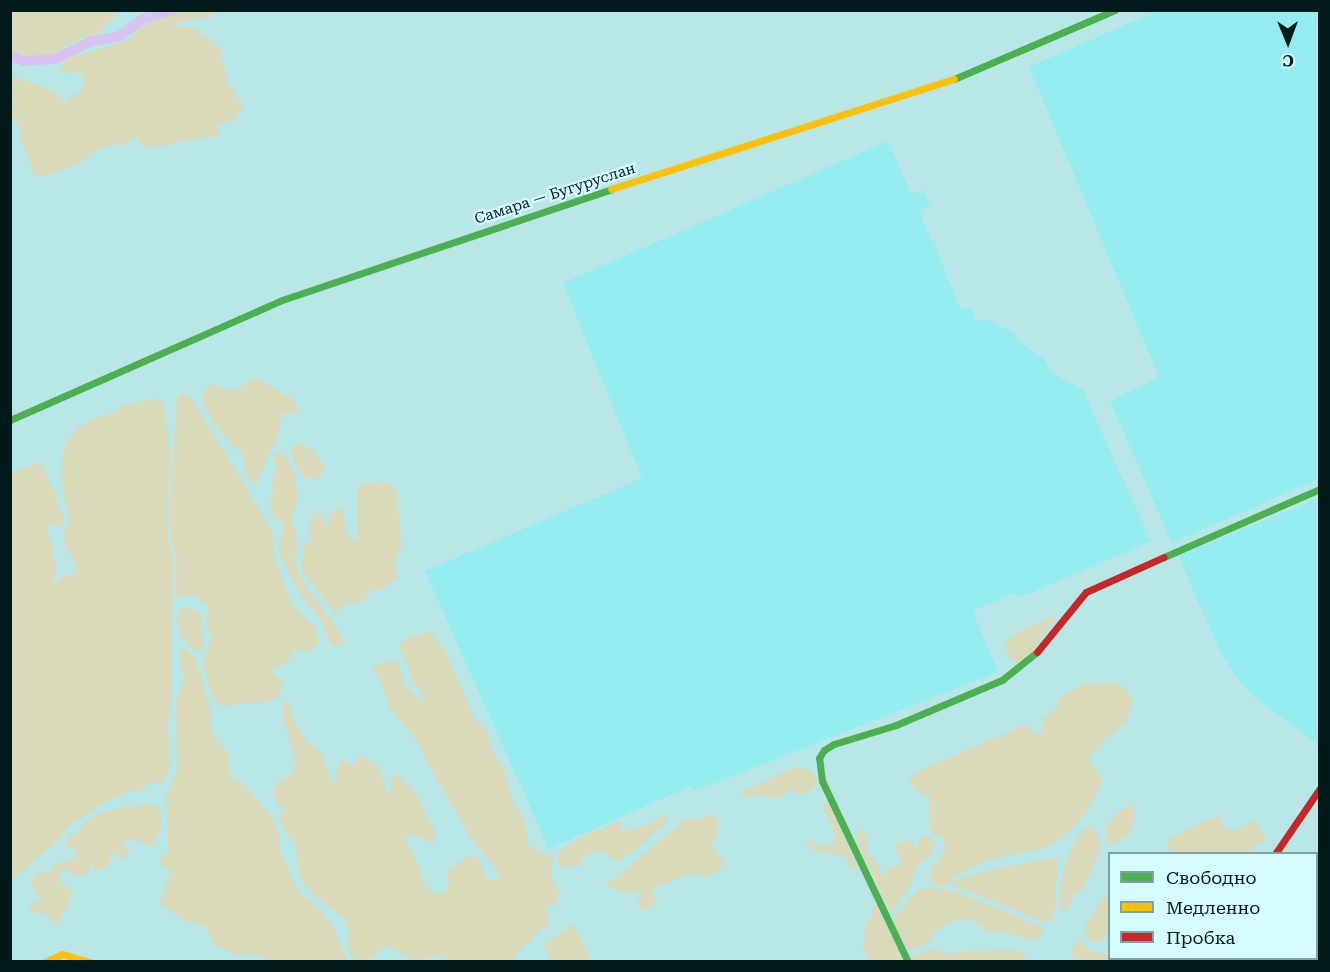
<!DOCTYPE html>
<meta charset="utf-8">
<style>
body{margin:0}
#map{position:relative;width:1330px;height:972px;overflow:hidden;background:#b9e6e7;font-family:"Roboto Serif",serif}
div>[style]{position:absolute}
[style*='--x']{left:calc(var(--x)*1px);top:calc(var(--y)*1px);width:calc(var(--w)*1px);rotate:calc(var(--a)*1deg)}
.built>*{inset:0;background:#96edf0}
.green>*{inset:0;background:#dadabb;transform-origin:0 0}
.river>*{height:10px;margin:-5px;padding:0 5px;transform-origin:5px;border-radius:5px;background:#d9c4ef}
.street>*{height:5px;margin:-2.5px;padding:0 2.5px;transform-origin:2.5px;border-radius:2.5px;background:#f4fbfb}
.fast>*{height:7px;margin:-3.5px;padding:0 3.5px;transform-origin:3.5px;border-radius:3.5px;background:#4caf50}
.slow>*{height:7px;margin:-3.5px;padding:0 3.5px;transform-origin:3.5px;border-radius:3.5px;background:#ffc107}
.jam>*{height:7px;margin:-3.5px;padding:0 3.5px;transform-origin:3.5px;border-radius:3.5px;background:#c62828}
span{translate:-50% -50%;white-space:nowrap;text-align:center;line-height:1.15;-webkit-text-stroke:4.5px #d5fcfe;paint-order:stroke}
.street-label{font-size:15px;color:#031a1b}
.frame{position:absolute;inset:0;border:12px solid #031a1b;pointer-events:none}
.legend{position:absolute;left:1108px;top:852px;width:210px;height:108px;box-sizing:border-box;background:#d5fcfe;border:2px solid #81a2a3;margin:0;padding:8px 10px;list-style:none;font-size:18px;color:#031a1b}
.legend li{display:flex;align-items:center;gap:12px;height:30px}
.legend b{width:30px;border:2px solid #81a2a3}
.north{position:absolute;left:1258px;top:12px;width:60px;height:60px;-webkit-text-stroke:4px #d5fcfe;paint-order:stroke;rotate:179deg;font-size:16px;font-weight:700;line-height:24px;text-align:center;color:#031a1b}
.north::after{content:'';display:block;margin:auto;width:21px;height:27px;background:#031a1b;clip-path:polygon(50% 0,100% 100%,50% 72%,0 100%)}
</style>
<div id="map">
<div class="built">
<i style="clip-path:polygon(1157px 11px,1320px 11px,1319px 479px,1172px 543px,1110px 401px,1159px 377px,1029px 67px)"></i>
<i style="clip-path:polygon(888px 141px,911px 194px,923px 190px,930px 205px,919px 211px,931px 240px,934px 241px,939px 250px,937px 252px,961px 310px,970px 307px,976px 321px,987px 320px,1016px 334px,1020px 342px,1045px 360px,1052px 373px,1082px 389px,1151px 541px,1019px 598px,1014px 593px,975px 610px,974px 615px,998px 672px,694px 791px,691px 786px,549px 849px,425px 571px,642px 478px,563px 283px)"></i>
<i style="clip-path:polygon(1319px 498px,1319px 745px,1252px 695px,1238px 679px,1220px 651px,1178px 556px)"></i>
</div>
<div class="green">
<i style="clip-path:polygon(186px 10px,221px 11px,210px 17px,181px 21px,172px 27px,190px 26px,220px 47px,226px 77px,243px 108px,236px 119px,217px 125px,220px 136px,185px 140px,162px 147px,143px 146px,136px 137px,124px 144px,111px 145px,94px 151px,79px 164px,43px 177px,33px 174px,29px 158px,21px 142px,19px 125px,11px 118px,11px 107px,13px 104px,11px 76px,45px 87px,68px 103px,70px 95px,79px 94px,84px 86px,83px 76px,78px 71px,68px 74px,59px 69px,68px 58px,127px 41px,140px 28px,155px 20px)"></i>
<i style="clip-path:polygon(10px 11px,11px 10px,119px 11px,99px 33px,77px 40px,53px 54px,25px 56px,11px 52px)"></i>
<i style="clip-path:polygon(254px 377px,294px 400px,298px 415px,282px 413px,279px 433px,255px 486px,245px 472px,243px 454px,230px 443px,212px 421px,201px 396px,210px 383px,229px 391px,242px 387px)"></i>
<i style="clip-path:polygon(183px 393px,191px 397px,273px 532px,274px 555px,292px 605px,315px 626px,319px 644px,307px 652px,294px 649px,288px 662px,271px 671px,282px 681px,279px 697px,263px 703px,243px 703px,223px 707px,212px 698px,203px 662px,211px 638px,206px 626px,209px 608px,197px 597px,184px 595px,175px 600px,176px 558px,170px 533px,169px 508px,177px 399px)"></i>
<i style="clip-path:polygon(156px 398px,164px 405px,171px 456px,167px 508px,168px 534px,173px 560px,171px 699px,168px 728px,170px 764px,163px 784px,151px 782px,140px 791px,128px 791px,96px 808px,69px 826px,54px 844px,11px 881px,11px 473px,39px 462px,55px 492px,58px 506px,65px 519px,60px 528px,50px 523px,47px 535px,54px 546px,53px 558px,57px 570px,52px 587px,61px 577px,70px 576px,77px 569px,63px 541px,65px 529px,70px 521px,63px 493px,61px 462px,66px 443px,78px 427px,93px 419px,111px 414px,121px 406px)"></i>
<i style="clip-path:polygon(302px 444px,315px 452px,325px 468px,316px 481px,302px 475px,293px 461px,291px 446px)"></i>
<i style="clip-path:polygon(278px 452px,287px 456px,295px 475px,298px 502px,291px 518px,298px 543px,294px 559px,300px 576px,345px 641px,341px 648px,330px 643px,321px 619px,303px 599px,279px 554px,283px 522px,271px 516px,270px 502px,274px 493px,271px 482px,276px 469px,273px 456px)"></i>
<i style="clip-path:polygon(383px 481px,396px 489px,402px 546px,394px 563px,398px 577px,383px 590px,372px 589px,362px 602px,345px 604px,336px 614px,301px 569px,304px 543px,312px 542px,309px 531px,312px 516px,319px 510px,326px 527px,330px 513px,343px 506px,346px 534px,358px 543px,358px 486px)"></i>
<i style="clip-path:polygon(182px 608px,191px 608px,203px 616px,200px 629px,204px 641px,200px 652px,193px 650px,182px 637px,176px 618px)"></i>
<i style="clip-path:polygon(1058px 613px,1031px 654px,1018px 663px,1010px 659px,1005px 646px,1009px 637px)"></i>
<i style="clip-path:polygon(431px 632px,446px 652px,475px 719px,487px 731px,491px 749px,504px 769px,512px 798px,525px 821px,528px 845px,553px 858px,551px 877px,560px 894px,554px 907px,544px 906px,550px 921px,510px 961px,447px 961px,441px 955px,414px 961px,387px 945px,368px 961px,353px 960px,347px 948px,349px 930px,346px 920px,309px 891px,300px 876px,294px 840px,285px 831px,280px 819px,282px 811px,272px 790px,278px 782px,288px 777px,296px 764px,282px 715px,284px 700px,289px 703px,294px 721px,308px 743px,322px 754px,334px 787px,336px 771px,341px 759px,353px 765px,359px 756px,377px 764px,388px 794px,392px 791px,390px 775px,401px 777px,415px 792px,435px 831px,434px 844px,410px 834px,404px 838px,416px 859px,425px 885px,435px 895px,447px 890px,449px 881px,446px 871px,472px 854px,481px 862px,486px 878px,497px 881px,499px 873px,471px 838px,429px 765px,418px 743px,390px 708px,380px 680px,372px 667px,396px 660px,405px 685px,424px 703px,423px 694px,414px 684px,399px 645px,409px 636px)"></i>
<i style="clip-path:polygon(181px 649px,186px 649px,196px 659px,211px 713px,211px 733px,228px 753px,229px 775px,243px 784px,271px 815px,279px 835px,281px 854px,299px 891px,322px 911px,333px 927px,347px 961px,275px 961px,248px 954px,234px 955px,214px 944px,204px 925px,182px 920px,160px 903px,171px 871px,158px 863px,168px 851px,166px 795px,177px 772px,176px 702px,184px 678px,179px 654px)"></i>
<i style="clip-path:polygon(1107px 682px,1124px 686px,1133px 700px,1127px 720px,1088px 757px,1103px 781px,1088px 810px,1070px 831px,1048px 847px,982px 862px,954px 877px,947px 885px,936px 885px,929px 879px,932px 868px,945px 850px,942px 839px,930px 830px,929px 797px,915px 790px,908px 779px,921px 770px,1025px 725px,1037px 734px,1044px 731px,1041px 720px,1057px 708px,1057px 699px,1084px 684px)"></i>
<i style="clip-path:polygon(792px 768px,804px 768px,812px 772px,818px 782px,811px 790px,798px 796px,793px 788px,785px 795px,774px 799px,760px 795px,742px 797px,740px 793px)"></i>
<i style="clip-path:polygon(145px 802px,159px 807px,162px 824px,154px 844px,145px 846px,135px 839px,126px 840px,124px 847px,129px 853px,123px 861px,114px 851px,106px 869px,98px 870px,92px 864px,88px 874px,76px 876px,66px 870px,60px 873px,60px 883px,71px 889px,70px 902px,56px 925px,47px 915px,28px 910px,32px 903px,41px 899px,36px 894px,31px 882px,39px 871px,50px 873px,56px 864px,77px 858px,74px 849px,65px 845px,70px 834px,78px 834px,82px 825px,95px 815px,130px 805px,136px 808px)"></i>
<i style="clip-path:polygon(825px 802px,830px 805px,857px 867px,851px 870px,846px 857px,814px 850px,805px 845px,809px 839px,819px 845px,832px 846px,835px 838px,831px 821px,823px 808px)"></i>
<i style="clip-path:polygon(1131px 804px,1136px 815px,1130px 833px,1112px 846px,1105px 838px,1107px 824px,1117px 813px)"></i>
<i style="clip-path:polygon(1220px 814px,1221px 825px,1232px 832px,1255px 820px,1266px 839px,1252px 847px,1250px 853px,1165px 853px,1169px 851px,1167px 840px)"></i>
<i style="clip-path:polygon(662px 815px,669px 820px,639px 847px,616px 862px,606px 853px,597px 851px,583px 856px,582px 865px,561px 868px,556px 854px,575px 840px,620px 821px,623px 832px,653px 823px)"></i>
<i style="clip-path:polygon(718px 815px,717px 836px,711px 844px,724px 862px,718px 873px,705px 877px,692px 873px,652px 888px,656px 898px,650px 909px,640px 910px,637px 901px,643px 892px,623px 892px,605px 886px,685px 820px)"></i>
<i style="clip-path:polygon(1092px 824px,1102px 845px,1084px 889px,1074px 894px,1065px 913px,1060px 908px,1061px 883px,1067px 858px,1080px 832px)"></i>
<i style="clip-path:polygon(856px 827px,866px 835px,867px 849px,885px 877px,888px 867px,898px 866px,902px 858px,894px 848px,901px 841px,912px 842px,915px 849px,920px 839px,927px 835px,936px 844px,929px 857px,915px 869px,911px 885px,891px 913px,859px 847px)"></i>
<i style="clip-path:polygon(1058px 858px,1054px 918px,1045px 923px,967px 890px,952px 887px,954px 880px,1002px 867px)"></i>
<i style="clip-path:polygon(930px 888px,955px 891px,1044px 928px,1037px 941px,1002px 932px,989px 932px,971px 919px,953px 921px,933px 933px,932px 942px,908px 950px,892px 919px,918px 890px)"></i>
<i style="clip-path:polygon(1109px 891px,1109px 935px,1095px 943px,1087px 939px,1084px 926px)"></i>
<i style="clip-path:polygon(876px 906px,886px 924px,903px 961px,870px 961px,863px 951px,866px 921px,872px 919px,872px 908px)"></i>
<i style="clip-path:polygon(573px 924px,592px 961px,551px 961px,544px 945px)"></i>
<i style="clip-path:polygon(1077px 939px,1092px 952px,1105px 953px,1116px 961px,1076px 961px,1071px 952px)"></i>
<i style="clip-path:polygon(933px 949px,952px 954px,965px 951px,1017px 950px,1027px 957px,1027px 961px,913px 961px,910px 956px)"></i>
<i style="left:1184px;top:958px;width:6px;height:59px;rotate:31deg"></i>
</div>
<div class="river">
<i style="--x:10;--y:56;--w:15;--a:20"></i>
<i style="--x:24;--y:61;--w:31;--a:-4"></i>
<i style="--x:55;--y:59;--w:41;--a:-25.9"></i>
<i style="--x:92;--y:41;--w:26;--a:-9"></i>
<i style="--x:118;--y:37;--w:31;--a:-36"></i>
<i style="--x:143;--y:19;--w:31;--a:-17"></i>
</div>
<div class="street">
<i style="--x:1202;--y:962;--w:4;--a:-63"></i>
</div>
<div class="fast">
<i style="--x:954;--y:79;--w:175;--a:-23.2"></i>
<i style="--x:10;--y:420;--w:297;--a:-23.8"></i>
<i style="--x:282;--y:300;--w:347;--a:-18.6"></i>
<i style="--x:1164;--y:557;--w:170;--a:-23.6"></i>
<i style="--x:908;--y:962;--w:200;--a:-115.4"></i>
<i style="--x:822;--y:781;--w:23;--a:-97"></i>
<i style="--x:819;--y:758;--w:9;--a:-58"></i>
<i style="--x:824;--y:750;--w:12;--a:-31"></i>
<i style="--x:834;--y:744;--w:65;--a:-17"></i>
<i style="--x:896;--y:725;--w:115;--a:-23"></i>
<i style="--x:1002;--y:680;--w:45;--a:-38.7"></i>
</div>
<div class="slow">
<i style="--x:611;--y:189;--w:360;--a:-17.8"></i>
<i style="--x:45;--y:962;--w:19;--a:-25"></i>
<i style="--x:62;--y:954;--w:29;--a:16"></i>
</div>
<div class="jam">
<i style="--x:1037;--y:652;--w:77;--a:-50.8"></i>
<i style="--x:1086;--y:592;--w:85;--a:-24.2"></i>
<i style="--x:1275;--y:854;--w:80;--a:-55.7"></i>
</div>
<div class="street-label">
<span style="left:555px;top:194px;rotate:-18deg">Самара — Бугуруслан</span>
</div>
<div class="frame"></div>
<ul class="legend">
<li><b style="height:8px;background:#4caf50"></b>Свободно</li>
<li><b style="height:8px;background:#ffc107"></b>Медленно</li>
<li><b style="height:8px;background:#c62828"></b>Пробка</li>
</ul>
<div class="north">С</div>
</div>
